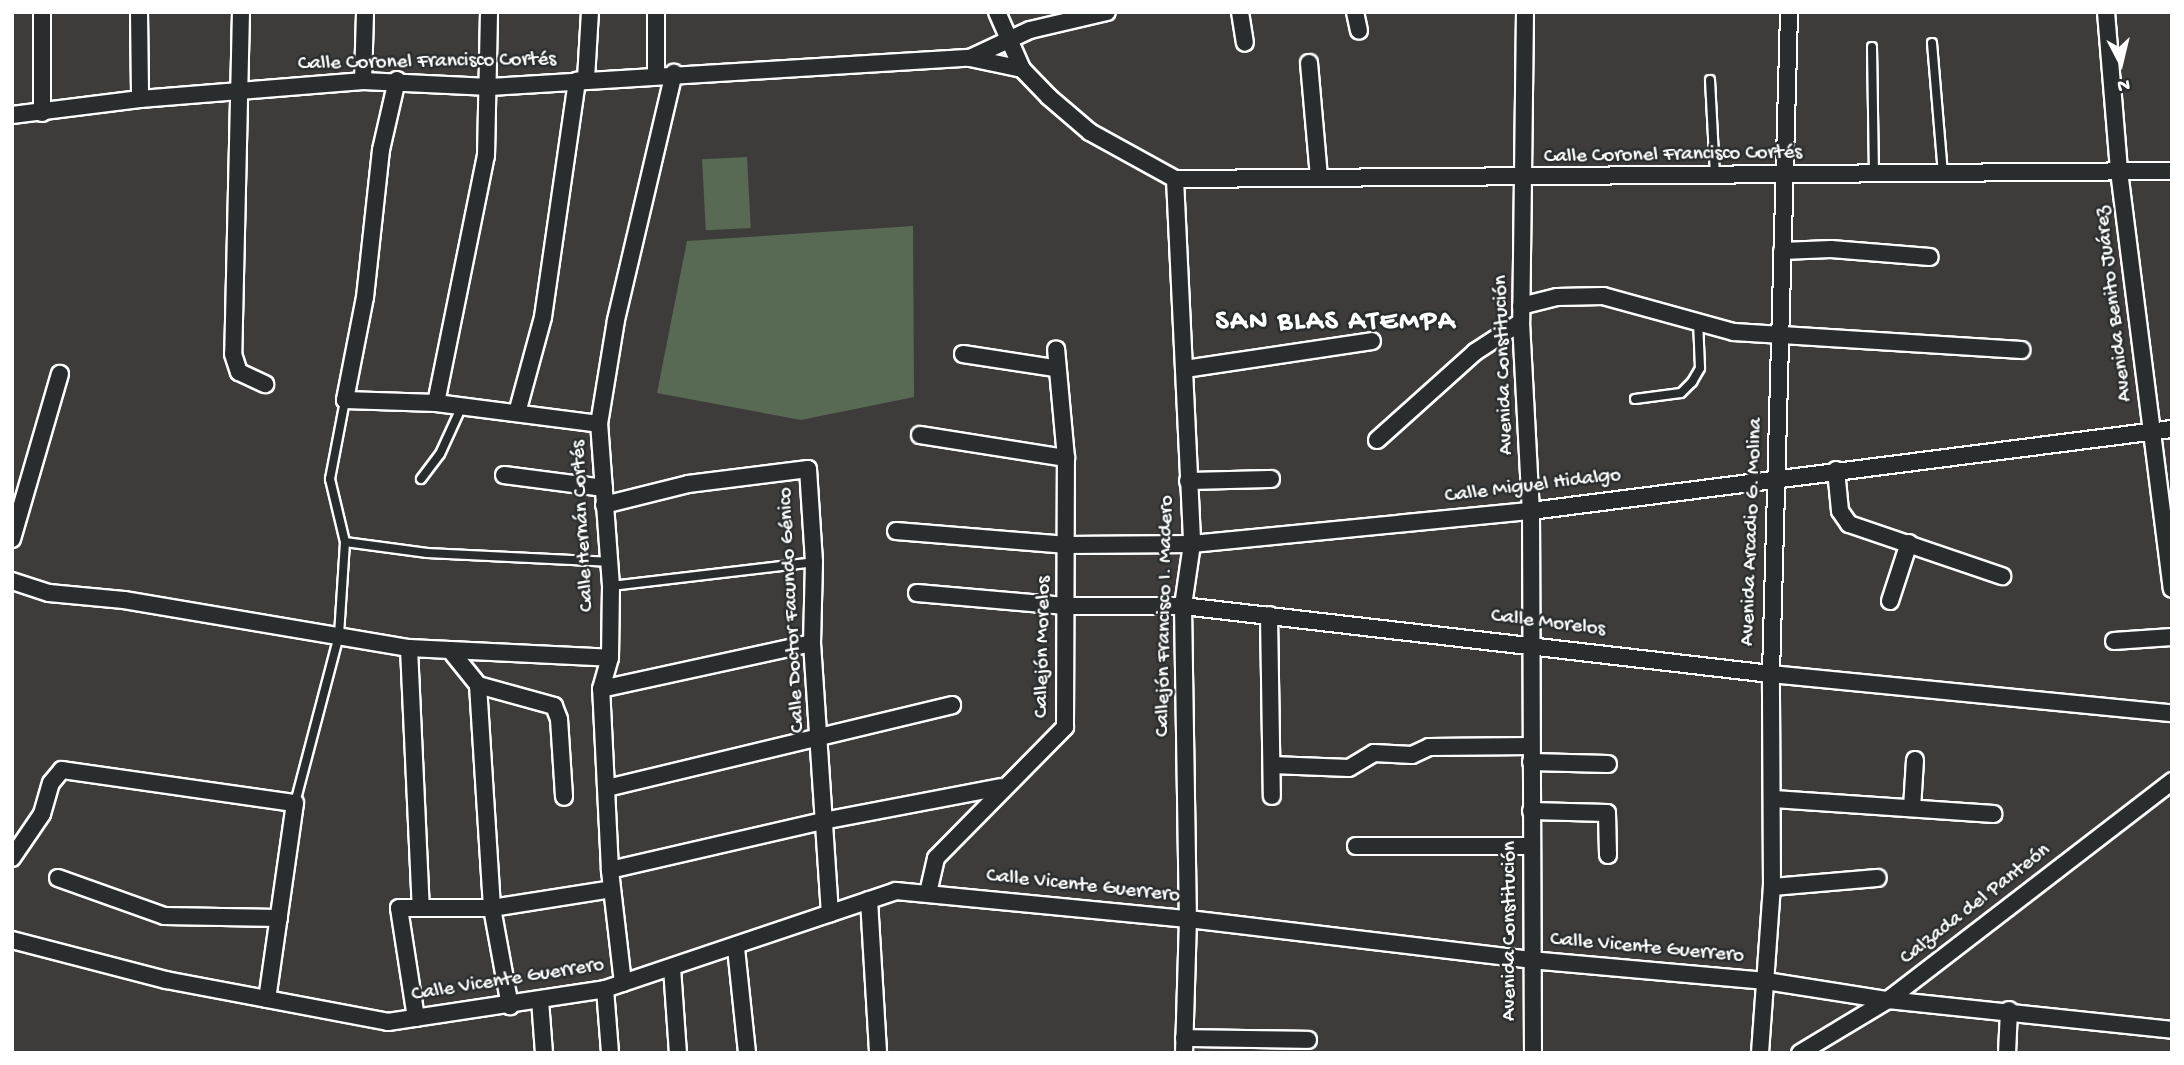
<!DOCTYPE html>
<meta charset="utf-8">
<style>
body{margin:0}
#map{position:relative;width:2184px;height:1065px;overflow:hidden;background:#3e3c3a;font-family:"Gochi Hand",sans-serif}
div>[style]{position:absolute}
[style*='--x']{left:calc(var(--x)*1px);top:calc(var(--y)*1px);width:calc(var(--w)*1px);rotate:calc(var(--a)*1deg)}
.green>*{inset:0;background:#586a53;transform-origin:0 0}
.roads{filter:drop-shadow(2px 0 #fff) drop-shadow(-2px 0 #fff) drop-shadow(0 2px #fff) drop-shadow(0 -2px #fff)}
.service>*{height:8px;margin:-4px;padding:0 4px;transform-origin:4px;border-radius:4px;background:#2a2d2e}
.minor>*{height:16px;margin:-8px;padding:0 8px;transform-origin:8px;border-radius:8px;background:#2a2d2e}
span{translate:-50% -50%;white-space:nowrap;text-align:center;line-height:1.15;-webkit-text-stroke:5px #2a2d2e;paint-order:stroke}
.street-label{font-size:21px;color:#fff}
.district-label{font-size:28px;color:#fff;font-weight:700;letter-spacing:2px}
.frame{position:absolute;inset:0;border:14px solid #fff;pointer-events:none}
.north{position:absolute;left:2086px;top:28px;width:70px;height:70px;-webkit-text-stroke:5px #2a2d2e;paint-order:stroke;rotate:173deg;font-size:19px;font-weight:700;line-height:28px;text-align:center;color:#fff}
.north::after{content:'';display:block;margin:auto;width:24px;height:32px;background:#fff;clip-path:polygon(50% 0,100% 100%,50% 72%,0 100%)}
</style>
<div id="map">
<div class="green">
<i style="left:747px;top:157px;width:71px;height:45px;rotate:87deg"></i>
<i style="clip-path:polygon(913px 226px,914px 397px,801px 420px,657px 393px,687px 241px)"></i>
</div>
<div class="roads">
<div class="service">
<i style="--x:1932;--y:43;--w:130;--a:85.2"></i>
<i style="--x:1872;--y:47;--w:126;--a:89.1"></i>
<i style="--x:1710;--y:80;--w:97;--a:87"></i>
<i style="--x:1635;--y:399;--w:46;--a:-7.4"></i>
<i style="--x:1681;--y:393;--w:16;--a:-45"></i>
<i style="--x:1692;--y:382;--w:16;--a:-60"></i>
<i style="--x:1700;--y:368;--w:48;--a:-92.4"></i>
<i style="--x:421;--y:479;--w:31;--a:-53"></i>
<i style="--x:440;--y:454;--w:53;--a:-65.4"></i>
<i style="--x:345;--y:542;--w:83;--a:7.6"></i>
<i style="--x:427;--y:553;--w:181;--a:2.8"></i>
<i style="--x:611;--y:586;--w:204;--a:-6.7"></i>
<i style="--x:295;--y:803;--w:174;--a:-75.3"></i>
<i style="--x:339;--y:635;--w:93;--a:-86.3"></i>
<i style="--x:345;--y:542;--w:65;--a:-103.4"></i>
<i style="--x:330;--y:479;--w:80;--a:-79.2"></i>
</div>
<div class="minor">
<i style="--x:42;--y:12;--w:101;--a:90"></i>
<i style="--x:139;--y:12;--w:87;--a:89.3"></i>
<i style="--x:241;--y:12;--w:342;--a:91.3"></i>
<i style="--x:233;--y:354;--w:19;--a:72"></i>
<i style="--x:239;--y:372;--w:29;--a:25"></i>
<i style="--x:997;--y:12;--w:62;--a:66.3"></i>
<i style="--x:1022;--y:69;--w:39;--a:46"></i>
<i style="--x:1049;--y:97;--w:54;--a:40.5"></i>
<i style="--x:1090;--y:132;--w:97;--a:28.9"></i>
<i style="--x:1240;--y:12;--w:31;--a:81"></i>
<i style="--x:1355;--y:12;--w:19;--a:78"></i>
<i style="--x:1525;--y:12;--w:310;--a:90.7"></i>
<i style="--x:1521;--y:322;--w:189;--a:87"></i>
<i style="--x:1531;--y:511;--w:542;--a:89.79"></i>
<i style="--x:2106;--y:12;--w:160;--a:85.3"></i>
<i style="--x:2119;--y:171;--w:421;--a:82.8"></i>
<i style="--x:970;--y:58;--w:66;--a:-25"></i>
<i style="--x:1030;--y:30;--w:79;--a:-13.2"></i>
<i style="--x:1309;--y:63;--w:114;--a:85"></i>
<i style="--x:656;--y:74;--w:62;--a:-90"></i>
<i style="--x:586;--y:79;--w:67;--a:-86.6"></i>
<i style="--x:397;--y:80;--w:72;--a:102.9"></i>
<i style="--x:381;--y:150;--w:148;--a:96.2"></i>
<i style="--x:365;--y:297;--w:105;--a:101"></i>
<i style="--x:345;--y:400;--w:91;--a:1.9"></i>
<i style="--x:436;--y:403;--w:164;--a:7.3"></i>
<i style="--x:363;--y:81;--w:69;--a:-88.3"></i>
<i style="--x:12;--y:115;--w:129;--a:-7.1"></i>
<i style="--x:140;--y:99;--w:224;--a:-4.6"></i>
<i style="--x:363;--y:81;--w:127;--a:2.7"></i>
<i style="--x:490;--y:87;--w:481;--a:-3.5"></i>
<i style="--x:970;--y:58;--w:53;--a:11.9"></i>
<i style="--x:1175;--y:179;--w:997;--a:-0.46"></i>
<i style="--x:1175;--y:179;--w:365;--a:87.3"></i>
<i style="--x:1192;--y:544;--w:63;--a:98.3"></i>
<i style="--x:1183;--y:606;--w:313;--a:89.1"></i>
<i style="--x:1188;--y:919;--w:134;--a:91.7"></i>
<i style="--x:1782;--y:251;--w:49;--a:-2.3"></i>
<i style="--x:1831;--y:249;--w:99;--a:4.6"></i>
<i style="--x:1521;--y:306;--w:37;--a:-14"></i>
<i style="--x:1557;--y:297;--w:46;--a:-1.2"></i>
<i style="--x:1603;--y:296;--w:136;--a:15.4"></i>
<i style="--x:1734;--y:332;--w:288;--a:3.6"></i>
<i style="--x:963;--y:354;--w:93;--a:8.7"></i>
<i style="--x:1185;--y:369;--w:189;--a:-8.5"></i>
<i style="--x:436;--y:403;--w:252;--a:-78.6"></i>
<i style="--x:486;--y:156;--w:144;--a:-88.8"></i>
<i style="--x:517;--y:413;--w:99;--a:-74.8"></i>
<i style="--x:543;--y:317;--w:239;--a:-81.8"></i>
<i style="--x:920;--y:435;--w:148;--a:9"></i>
<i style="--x:1377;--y:440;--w:132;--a:-41.9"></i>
<i style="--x:1475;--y:352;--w:55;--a:-33.1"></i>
<i style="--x:1836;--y:470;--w:41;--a:84.4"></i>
<i style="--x:1840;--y:511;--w:16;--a:55"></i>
<i style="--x:1849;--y:524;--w:162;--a:18.8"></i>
<i style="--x:504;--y:475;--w:101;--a:7.4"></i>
<i style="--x:1188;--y:481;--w:83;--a:-1.4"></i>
<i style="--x:604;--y:505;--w:87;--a:-14"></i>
<i style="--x:688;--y:484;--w:121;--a:-7.1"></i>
<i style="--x:808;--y:469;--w:93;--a:86.3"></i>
<i style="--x:814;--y:562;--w:81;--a:91.4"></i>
<i style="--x:812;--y:643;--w:271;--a:86.2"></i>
<i style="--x:896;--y:531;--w:172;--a:4.7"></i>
<i style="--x:1067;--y:545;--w:125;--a:-0.5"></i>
<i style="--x:1192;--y:544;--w:341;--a:-5.6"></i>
<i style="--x:1531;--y:511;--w:646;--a:-7.29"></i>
<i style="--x:12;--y:539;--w:172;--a:-73.8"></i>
<i style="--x:12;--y:581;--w:39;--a:18"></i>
<i style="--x:49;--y:593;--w:75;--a:5.3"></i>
<i style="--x:124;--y:600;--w:289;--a:9.6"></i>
<i style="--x:409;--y:648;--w:201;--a:2.8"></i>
<i style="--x:917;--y:593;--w:149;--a:5"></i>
<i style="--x:1065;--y:606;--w:118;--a:0"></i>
<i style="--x:1183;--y:606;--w:592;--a:6.6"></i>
<i style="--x:1771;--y:674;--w:403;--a:5.6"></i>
<i style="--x:1890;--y:601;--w:61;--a:-71.9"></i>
<i style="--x:1269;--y:615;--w:181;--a:89.1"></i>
<i style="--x:2114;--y:641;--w:58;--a:-3.9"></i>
<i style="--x:409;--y:648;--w:260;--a:87.4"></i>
<i style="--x:450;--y:650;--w:45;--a:51.3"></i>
<i style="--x:478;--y:685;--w:79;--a:15.4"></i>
<i style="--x:554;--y:706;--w:14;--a:69"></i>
<i style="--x:559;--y:719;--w:78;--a:86.3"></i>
<i style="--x:478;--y:685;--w:223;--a:86.4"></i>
<i style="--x:492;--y:908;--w:100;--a:79.6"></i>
<i style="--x:601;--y:689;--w:216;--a:-12.3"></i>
<i style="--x:1531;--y:762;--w:77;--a:1.5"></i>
<i style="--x:1272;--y:765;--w:77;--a:2.2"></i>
<i style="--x:1349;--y:768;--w:29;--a:-31"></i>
<i style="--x:1374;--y:753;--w:38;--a:3"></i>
<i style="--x:1412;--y:755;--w:19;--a:-25"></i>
<i style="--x:1429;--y:747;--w:102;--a:-0.6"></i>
<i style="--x:607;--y:788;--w:355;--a:-13.5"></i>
<i style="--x:1774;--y:799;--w:220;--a:3.9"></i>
<i style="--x:1912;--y:808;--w:48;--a:-86.4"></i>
<i style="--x:1531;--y:811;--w:76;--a:1.5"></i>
<i style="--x:1607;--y:813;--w:42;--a:88.6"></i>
<i style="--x:1356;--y:846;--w:176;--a:0"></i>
<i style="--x:12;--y:858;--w:53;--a:-55.7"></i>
<i style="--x:42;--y:814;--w:32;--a:-74"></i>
<i style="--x:51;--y:783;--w:17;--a:-50"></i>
<i style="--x:62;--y:770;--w:235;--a:8.1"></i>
<i style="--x:295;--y:803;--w:198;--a:98.1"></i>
<i style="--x:610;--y:870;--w:219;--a:-13"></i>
<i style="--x:823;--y:821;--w:181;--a:-10.8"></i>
<i style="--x:58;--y:878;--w:113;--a:19.7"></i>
<i style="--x:164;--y:916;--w:115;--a:1"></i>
<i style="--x:1772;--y:887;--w:106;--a:-4.9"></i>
<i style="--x:928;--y:893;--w:36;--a:-77"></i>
<i style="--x:936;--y:858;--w:184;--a:-45.4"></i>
<i style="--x:1065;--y:727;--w:269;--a:-89.8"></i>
<i style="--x:1066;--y:458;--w:109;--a:-95.2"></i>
<i style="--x:869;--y:900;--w:153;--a:86.6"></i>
<i style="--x:12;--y:940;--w:159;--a:14.6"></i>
<i style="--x:166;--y:980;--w:226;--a:10.7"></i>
<i style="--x:388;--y:1022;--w:219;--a:-8.6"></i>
<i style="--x:605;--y:989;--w:307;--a:-18.6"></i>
<i style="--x:896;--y:891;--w:293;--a:5.5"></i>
<i style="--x:1188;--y:919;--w:344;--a:6.8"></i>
<i style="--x:1530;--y:960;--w:237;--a:5.1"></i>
<i style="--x:1766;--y:981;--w:123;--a:8.9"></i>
<i style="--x:1888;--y:1000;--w:286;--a:6"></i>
<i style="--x:736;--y:948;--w:106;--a:84"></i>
<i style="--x:672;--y:968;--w:85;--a:86"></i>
<i style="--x:623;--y:983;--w:114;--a:-96.6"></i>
<i style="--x:610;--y:870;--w:181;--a:-92.8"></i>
<i style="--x:601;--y:689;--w:32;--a:-74"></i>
<i style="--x:610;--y:658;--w:72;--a:-89.2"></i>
<i style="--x:611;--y:586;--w:162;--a:-94.2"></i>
<i style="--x:599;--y:424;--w:105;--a:-80.7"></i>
<i style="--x:616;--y:320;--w:254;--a:-76.8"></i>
<i style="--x:605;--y:989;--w:64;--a:85.5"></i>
<i style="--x:540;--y:1000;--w:53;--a:85.7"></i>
<i style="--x:416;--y:1018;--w:111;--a:-98.8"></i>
<i style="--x:399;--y:908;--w:93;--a:0"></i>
<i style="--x:492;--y:908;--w:121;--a:-9"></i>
<i style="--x:1184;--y:1038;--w:124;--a:0.9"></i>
<i style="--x:1760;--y:1053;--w:166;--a:-85.9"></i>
<i style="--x:1772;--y:887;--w:213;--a:-90.3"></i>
<i style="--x:1771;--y:674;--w:662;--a:-88.44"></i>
<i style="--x:1800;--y:1053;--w:103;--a:-31.1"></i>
<i style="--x:1888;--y:1000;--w:359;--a:-37.6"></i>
<i style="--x:2007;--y:1053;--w:43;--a:-87.3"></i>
</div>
</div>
<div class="street-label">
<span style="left:427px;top:63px;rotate:-1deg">Calle Coronel Francisco Cortés</span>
<span style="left:1673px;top:156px;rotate:-1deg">Calle Coronel Francisco Cortés</span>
<span style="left:2115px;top:304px;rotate:-97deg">Avenida Benito Juárez</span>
<span style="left:1505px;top:365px;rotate:-92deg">Avenida Constitución</span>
<span style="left:1533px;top:487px;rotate:-7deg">Calle Miguel Hidalgo</span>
<span style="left:584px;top:526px;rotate:-93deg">Calle Hernán Cortés</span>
<span style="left:1753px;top:532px;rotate:-88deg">Avenida Arcadio G. Molina</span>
<span style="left:793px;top:610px;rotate:-93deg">Calle Doctor Facundo Génico</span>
<span style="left:1166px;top:616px;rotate:-89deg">Callejón Francisco I. Madero</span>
<span style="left:1548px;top:624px;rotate:7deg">Calle Morelos</span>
<span style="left:1044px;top:647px;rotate:-89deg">Callejón Morelos</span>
<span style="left:1083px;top:887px;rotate:6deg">Calle Vicente Guerrero</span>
<span style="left:1976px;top:905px;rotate:-38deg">Calzada del Panteón</span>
<span style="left:1511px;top:931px;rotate:-90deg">Avenida Constitución</span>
<span style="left:1647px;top:949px;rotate:5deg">Calle Vicente Guerrero</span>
<span style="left:508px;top:981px;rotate:-9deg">Calle Vicente Guerrero</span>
</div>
<div class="district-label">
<span style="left:1336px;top:323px">SAN BLAS ATEMPA</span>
</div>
<div class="frame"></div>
<div class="north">N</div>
</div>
